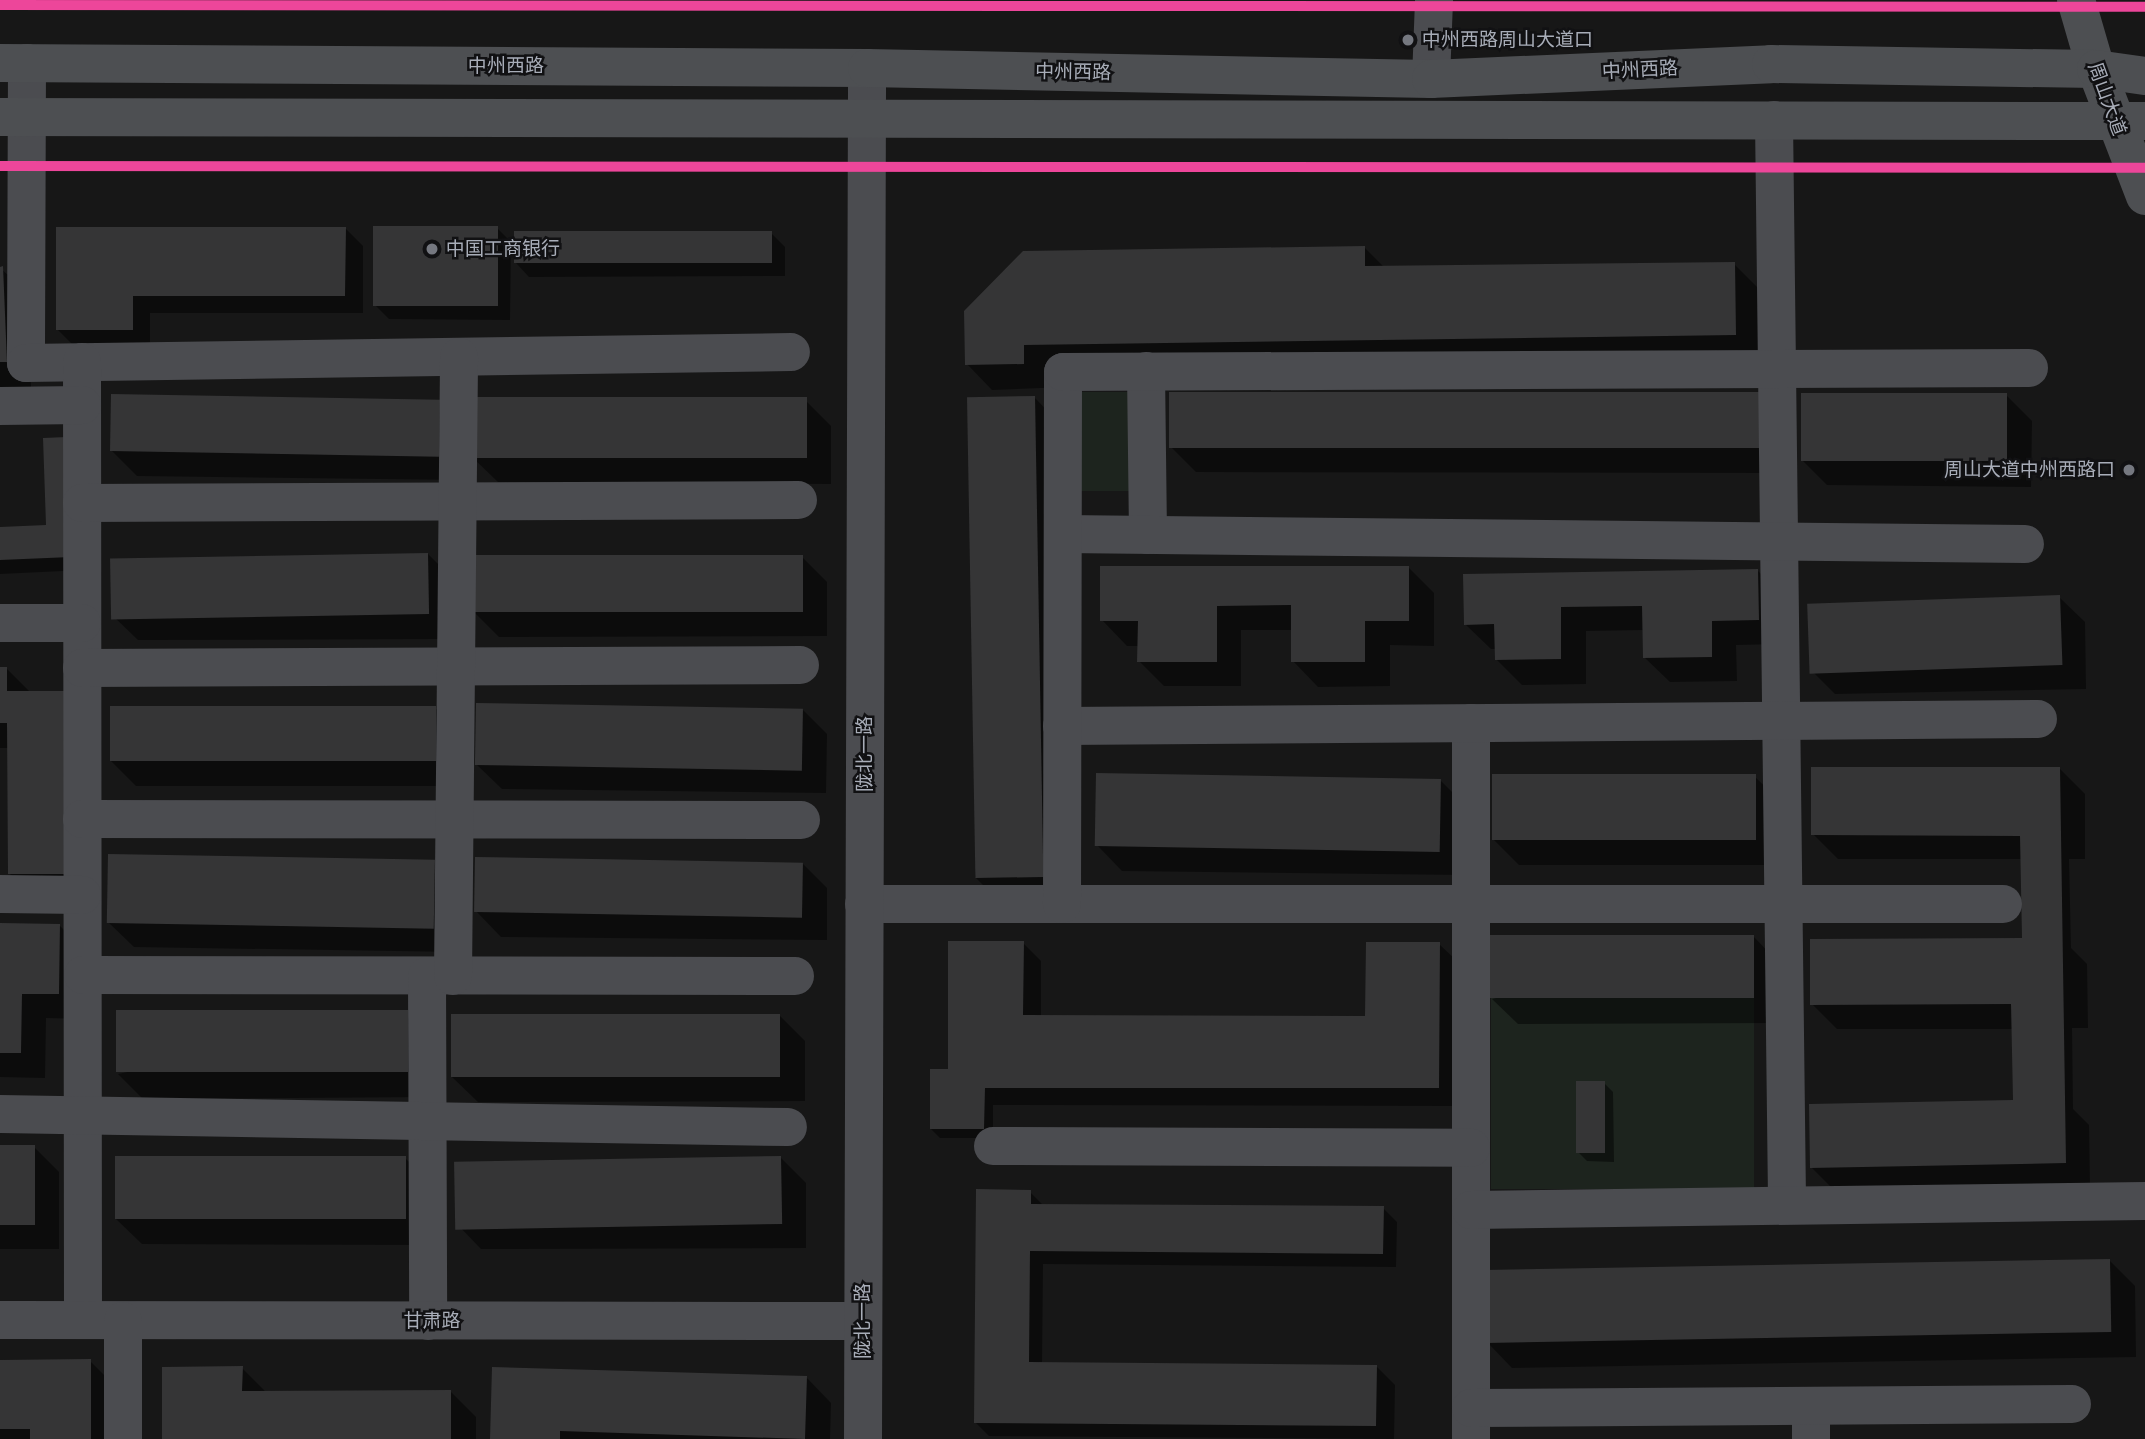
<!DOCTYPE html>
<meta charset="utf-8">
<style>
body{margin:0}
#map{position:relative;width:2145px;height:1439px;overflow:hidden;background:#171717;font-family:Arial,"Noto Sans SC",sans-serif}
div>[style]{position:absolute}
[style*='--x']{left:calc(var(--x)*1px);top:calc(var(--y)*1px);width:calc(var(--w)*1px);rotate:calc(var(--a)*1deg)}
.green>*{inset:0;background:#1d241e;transform-origin:0 0}
.shadow>*{inset:0;background:#0007}
.building>*{inset:0;background:#353536;transform-origin:0 0}
.minor>*{height:38px;margin:-19px;padding:0 19px;transform-origin:19px;border-radius:19px;background:#4b4c50}
.major>*{height:38px;margin:-19px;padding:0 19px;transform-origin:19px;border-radius:19px;background:#4d4f52}
.cycleway>*{height:10px;margin:-5px;padding:0 5px;transform-origin:5px;border-radius:5px;background:#ed469a}
.dots>*{width:19px;height:19px;translate:-50% -50%;box-sizing:border-box;border:4px solid #111113;border-radius:50%}
span{translate:-50% -50%;white-space:nowrap;text-align:center;line-height:1.15;-webkit-text-stroke:5px #111113;paint-order:stroke}
.poi-label{font-size:19px;color:#a8adb8}
.left{translate:0 -50%;text-align:left}
.right{translate:-100% -50%;text-align:right}
.street-label{font-size:19px;color:#a8adb8}
</style>
<div id="map">
<div class="green">
<i style="left:1078px;top:392px;width:52px;height:99px"></i>
<i style="left:1754px;top:998px;width:191px;height:263px;rotate:90deg"></i>
</div>
<div class="shadow">
<i style="clip-path:polygon(58px 228px,345px 228px,363px 246px,363px 313px,150px 313px,150px 348px,76px 348px,58px 330px)"></i>
<i style="clip-path:polygon(497px 228px,511px 242px,510px 320px,389px 319px,375px 305px)"></i>
<i style="clip-path:polygon(771px 233px,785px 247px,785px 276px,529px 277px,516px 263px)"></i>
<i style="clip-path:polygon(1364px 247px,1385px 268px,1734px 264px,1759px 289px,1760px 359px,992px 390px,967px 364px,1023px 253px)"></i>
<i style="clip-path:polygon(0 268px,28px 293px,31px 387px,0 388px)"></i>
<i style="clip-path:polygon(1760px 395px,1785px 473px,1196px 472px,1171px 447px)"></i>
<i style="clip-path:polygon(2007px 396px,2032px 421px,2031px 487px,1827px 485px,1802px 460px)"></i>
<i style="clip-path:polygon(1034px 397px,1059px 423px,1066px 901px,1000px 902px,975px 877px)"></i>
<i style="clip-path:polygon(439px 401px,464px 480px,137px 476px,112px 451px)"></i>
<i style="clip-path:polygon(806px 401px,831px 426px,831px 484px,498px 482px,472px 457px)"></i>
<i style="clip-path:polygon(48px 527px,84px 570px,0 574px,0 529px)"></i>
<i style="clip-path:polygon(428px 554px,453px 579px,453px 639px,138px 640px,112px 615px)"></i>
<i style="clip-path:polygon(802px 557px,827px 582px,827px 636px,499px 637px,474px 612px)"></i>
<i style="clip-path:polygon(1409px 568px,1434px 593px,1434px 646px,1390px 645px,1390px 686px,1318px 687px,1293px 661px,1293px 630px,1241px 630px,1241px 686px,1164px 686px,1139px 661px,1139px 646px,1127px 646px,1102px 620px)"></i>
<i style="clip-path:polygon(1758px 571px,1783px 596px,1784px 644px,1736px 645px,1737px 681px,1670px 682px,1644px 657px,1644px 630px,1586px 631px,1586px 684px,1522px 685px,1496px 659px,1496px 649px,1491px 649px,1465px 624px)"></i>
<i style="clip-path:polygon(2059px 597px,2085px 622px,2086px 689px,1835px 694px,1810px 669px)"></i>
<i style="clip-path:polygon(0 669px,7px 669px,31px 693px,95px 898px,34px 898px,9px 873px,9px 748px,0 748px)"></i>
<i style="clip-path:polygon(435px 708px,461px 733px,460px 786px,136px 786px,111px 761px)"></i>
<i style="clip-path:polygon(802px 709px,827px 734px,826px 793px,502px 789px,476px 764px)"></i>
<i style="clip-path:polygon(2060px 769px,2085px 794px,2085px 859px,2069px 859px,2071px 948px,2087px 964px,2088px 1028px,2072px 1028px,2073px 1109px,2089px 1125px,2090px 1187px,1837px 1193px,1812px 1168px,2015px 1101px,2013px 1029px,1837px 1029px,1812px 1004px,2024px 939px,2023px 859px,1838px 859px,1813px 834px)"></i>
<i style="clip-path:polygon(1755px 777px,1781px 802px,1781px 865px,1519px 865px,1493px 839px)"></i>
<i style="clip-path:polygon(1440px 780px,1465px 805px,1464px 875px,1122px 871px,1097px 845px)"></i>
<i style="clip-path:polygon(434px 861px,459px 952px,134px 947px,108px 922px)"></i>
<i style="clip-path:polygon(802px 863px,827px 888px,827px 940px,501px 937px,476px 911px)"></i>
<i style="clip-path:polygon(0 925px,60px 926px,85px 951px,84px 1019px,46px 1018px,45px 1078px,0 1077px)"></i>
<i style="clip-path:polygon(1753px 936px,1778px 962px,1778px 1023px,1518px 1024px,1492px 999px)"></i>
<i style="clip-path:polygon(1023px 943px,1041px 961px,1041px 1017px,1367px 1017px,1439px 944px,1458px 962px,1457px 1106px,993px 1105px,993px 1138px,940px 1138px,931px 1129px,949px 1073px)"></i>
<i style="clip-path:polygon(407px 1012px,432px 1097px,143px 1099px,118px 1074px)"></i>
<i style="clip-path:polygon(780px 1016px,805px 1041px,805px 1101px,478px 1102px,452px 1077px)"></i>
<i style="clip-path:polygon(1604px 1083px,1613px 1092px,1614px 1162px,1587px 1161px,1578px 1152px)"></i>
<i style="clip-path:polygon(0 1147px,34px 1147px,59px 1172px,59px 1249px,0 1249px)"></i>
<i style="clip-path:polygon(405px 1158px,430px 1183px,430px 1245px,142px 1244px,116px 1219px)"></i>
<i style="clip-path:polygon(781px 1158px,806px 1183px,806px 1248px,481px 1249px,456px 1223px)"></i>
<i style="clip-path:polygon(1030px 1192px,1044px 1206px,1383px 1208px,1397px 1222px,1396px 1267px,1043px 1264px,1042px 1364px,1377px 1367px,1395px 1385px,1394px 1439px,989px 1436px,975px 1422px)"></i>
<i style="clip-path:polygon(2110px 1261px,2135px 1286px,2136px 1357px,1512px 1368px,1487px 1342px)"></i>
<i style="clip-path:polygon(0 1361px,90px 1361px,115px 1386px,115px 1439px,0 1439px)"></i>
<i style="clip-path:polygon(242px 1368px,266px 1392px,451px 1392px,476px 1417px,476px 1439px,164px 1439px)"></i>
<i style="clip-path:polygon(806px 1377px,831px 1403px,830px 1439px,491px 1439px)"></i>
</div>
<div class="building">
<i style="left:373px;top:226px;width:125px;height:80px"></i>
<i style="clip-path:polygon(56px 227px,346px 227px,345px 296px,133px 296px,133px 330px,56px 330px)"></i>
<i style="left:772px;top:231px;width:32px;height:258px;rotate:90deg"></i>
<i style="clip-path:polygon(1365px 246px,1365px 266px,1735px 262px,1736px 335px,1024px 345px,1024px 364px,965px 365px,964px 311px,1023px 251px)"></i>
<i style="clip-path:polygon(3px 266px,7px 362px,0 362px,0 267px)"></i>
<i style="left:1169px;top:392px;width:592px;height:56px"></i>
<i style="left:1801px;top:393px;width:206px;height:68px"></i>
<i style="left:111px;top:394px;width:329px;height:57px;rotate:1deg"></i>
<i style="left:1035px;top:396px;width:481px;height:68px;rotate:89deg"></i>
<i style="left:471px;top:397px;width:336px;height:61px"></i>
<i style="clip-path:polygon(67px 437px,71px 557px,0 560px,0 527px,46px 525px,43px 438px)"></i>
<i style="left:428px;top:553px;width:61px;height:318px;rotate:89deg"></i>
<i style="left:472px;top:555px;width:331px;height:57px"></i>
<i style="clip-path:polygon(1100px 566px,1409px 566px,1409px 621px,1365px 621px,1365px 662px,1291px 662px,1291px 605px,1217px 606px,1217px 662px,1137px 662px,1138px 621px,1100px 621px)"></i>
<i style="clip-path:polygon(1758px 569px,1759px 620px,1712px 621px,1712px 657px,1643px 658px,1642px 606px,1561px 607px,1561px 659px,1495px 660px,1494px 624px,1464px 625px,1463px 574px)"></i>
<i style="left:2060px;top:595px;width:70px;height:253px;rotate:88deg"></i>
<i style="clip-path:polygon(0 667px,7px 667px,7px 691px,70px 691px,70px 874px,8px 874px,7px 723px,0 723px)"></i>
<i style="left:476px;top:703px;width:327px;height:62px;rotate:1deg"></i>
<i style="left:436px;top:706px;width:55px;height:326px;rotate:90deg"></i>
<i style="clip-path:polygon(1811px 767px,2060px 767px,2066px 1163px,1810px 1168px,1809px 1104px,2013px 1100px,2011px 1004px,1810px 1005px,1810px 939px,2022px 938px,2020px 836px,1811px 835px)"></i>
<i style="left:1096px;top:773px;width:345px;height:73px;rotate:1deg"></i>
<i style="left:1492px;top:774px;width:264px;height:66px"></i>
<i style="left:108px;top:854px;width:327px;height:69px;rotate:1deg"></i>
<i style="left:475px;top:857px;width:328px;height:55px;rotate:1deg"></i>
<i style="clip-path:polygon(0 923px,60px 924px,59px 994px,22px 994px,21px 1053px,0 1053px)"></i>
<i style="left:1754px;top:935px;width:63px;height:264px;rotate:90deg"></i>
<i style="clip-path:polygon(948px 941px,1024px 941px,1023px 1015px,1365px 1016px,1366px 942px,1440px 942px,1439px 1088px,985px 1088px,984px 1129px,930px 1129px,930px 1069px,948px 1069px)"></i>
<i style="left:408px;top:1010px;width:62px;height:292px;rotate:90deg"></i>
<i style="left:780px;top:1014px;width:63px;height:329px;rotate:90deg"></i>
<i style="left:1576px;top:1081px;width:29px;height:72px"></i>
<i style="left:0;top:1145px;width:35px;height:80px"></i>
<i style="left:115px;top:1156px;width:291px;height:63px"></i>
<i style="left:781px;top:1156px;width:68px;height:327px;rotate:89deg"></i>
<i style="clip-path:polygon(976px 1189px,1031px 1190px,1031px 1204px,1384px 1206px,1383px 1254px,1030px 1251px,1029px 1362px,1377px 1365px,1376px 1426px,974px 1423px)"></i>
<i style="left:2110px;top:1259px;width:73px;height:626px;rotate:89deg"></i>
<i style="clip-path:polygon(91px 1359px,91px 1439px,30px 1439px,30px 1429px,0 1429px,0 1360px)"></i>
<i style="clip-path:polygon(243px 1366px,242px 1391px,451px 1390px,451px 1439px,162px 1439px,162px 1367px)"></i>
<i style="clip-path:polygon(492px 1367px,807px 1376px,805px 1439px,560px 1431px,560px 1439px,490px 1439px)"></i>
</div>
<div class="minor">
<i style="--x:27;--y:63;--w:300;--a:90.2"></i>
<i style="--x:26;--y:363;--w:765;--a:-0.82"></i>
<i style="--x:1431;--y:79;--w:79;--a:-87.8"></i>
<i style="--x:1774;--y:120;--w:1084;--a:89.31"></i>
<i style="--x:82;--y:362;--w:958;--a:89.94"></i>
<i style="--x:1146;--y:371;--w:164;--a:89.3"></i>
<i style="--x:0;--y:406;--w:82;--a:-0.7"></i>
<i style="--x:82;--y:503;--w:716;--a:-0.24"></i>
<i style="--x:1063;--y:534;--w:962;--a:0.6"></i>
<i style="--x:0;--y:623;--w:82;--a:0"></i>
<i style="--x:82;--y:668;--w:718;--a:-0.24"></i>
<i style="--x:1471;--y:723;--w:716;--a:90"></i>
<i style="--x:1062;--y:726;--w:976;--a:-0.41"></i>
<i style="--x:82;--y:819;--w:719;--a:0.08"></i>
<i style="--x:0;--y:894;--w:82;--a:0.7"></i>
<i style="--x:864;--y:904;--w:1139;--a:0"></i>
<i style="--x:1062;--y:904;--w:532;--a:-89.89"></i>
<i style="--x:1063;--y:372;--w:966;--a:-0.24"></i>
<i style="--x:83;--y:975;--w:712;--a:0.08"></i>
<i style="--x:427;--y:976;--w:345;--a:89.8"></i>
<i style="--x:453;--y:976;--w:619;--a:-89.44"></i>
<i style="--x:0;--y:1114;--w:788;--a:0.95"></i>
<i style="--x:993;--y:1146;--w:478;--a:0.2"></i>
<i style="--x:1471;--y:1210;--w:674;--a:-0.77"></i>
<i style="--x:0;--y:1320;--w:863;--a:0.07"></i>
<i style="--x:123;--y:1321;--w:118;--a:90"></i>
<i style="--x:1811;--y:1406;--w:33;--a:90"></i>
<i style="--x:1471;--y:1408;--w:601;--a:-0.38"></i>
<i style="--x:863;--y:1439;--w:1371;--a:-89.83"></i>
</div>
<div class="major">
<i style="--x:2076;--y:0;--w:72;--a:73.8"></i>
<i style="--x:2096;--y:69;--w:136;--a:68.9"></i>
<i style="--x:0;--y:63;--w:867;--a:0.33"></i>
<i style="--x:867;--y:68;--w:564;--a:1.12"></i>
<i style="--x:1431;--y:79;--w:340;--a:-2.5"></i>
<i style="--x:1771;--y:64;--w:325;--a:0.9"></i>
<i style="--x:2096;--y:69;--w:49;--a:8.1"></i>
<i style="--x:0;--y:117;--w:2145;--a:0.11"></i>
</div>
<div class="cycleway">
<i style="--x:0;--y:5;--w:2145;--a:0.05"></i>
<i style="--x:0;--y:166;--w:2145;--a:0.05"></i>
</div>
<div class="dots">
<i style="left:1408px;top:40px;background:#757880"></i>
<i style="left:432px;top:249px;background:#757880"></i>
<i style="left:2129px;top:470px;background:#757880"></i>
</div>
<div class="poi-label">
<span class="left" style="left:1422px;top:40px">中州西路周山大道口</span>
<span class="left" style="left:446px;top:249px">中国工商银行</span>
<span class="right" style="left:2115px;top:470px">周山大道中州西路口</span>
</div>
<div class="street-label">
<span style="left:506px;top:66px">中州西路</span>
<span style="left:1640px;top:70px;rotate:-3deg">中州西路</span>
<span style="left:1073px;top:72px;rotate:1deg">中州西路</span>
<span style="left:2107px;top:99px;rotate:70deg">周山大道</span>
<span style="left:865px;top:754px;rotate:-90deg">陇北一路</span>
<span style="left:432px;top:1321px">甘肃路</span>
<span style="left:863px;top:1321px;rotate:-90deg">陇北一路</span>
</div>
</div>
